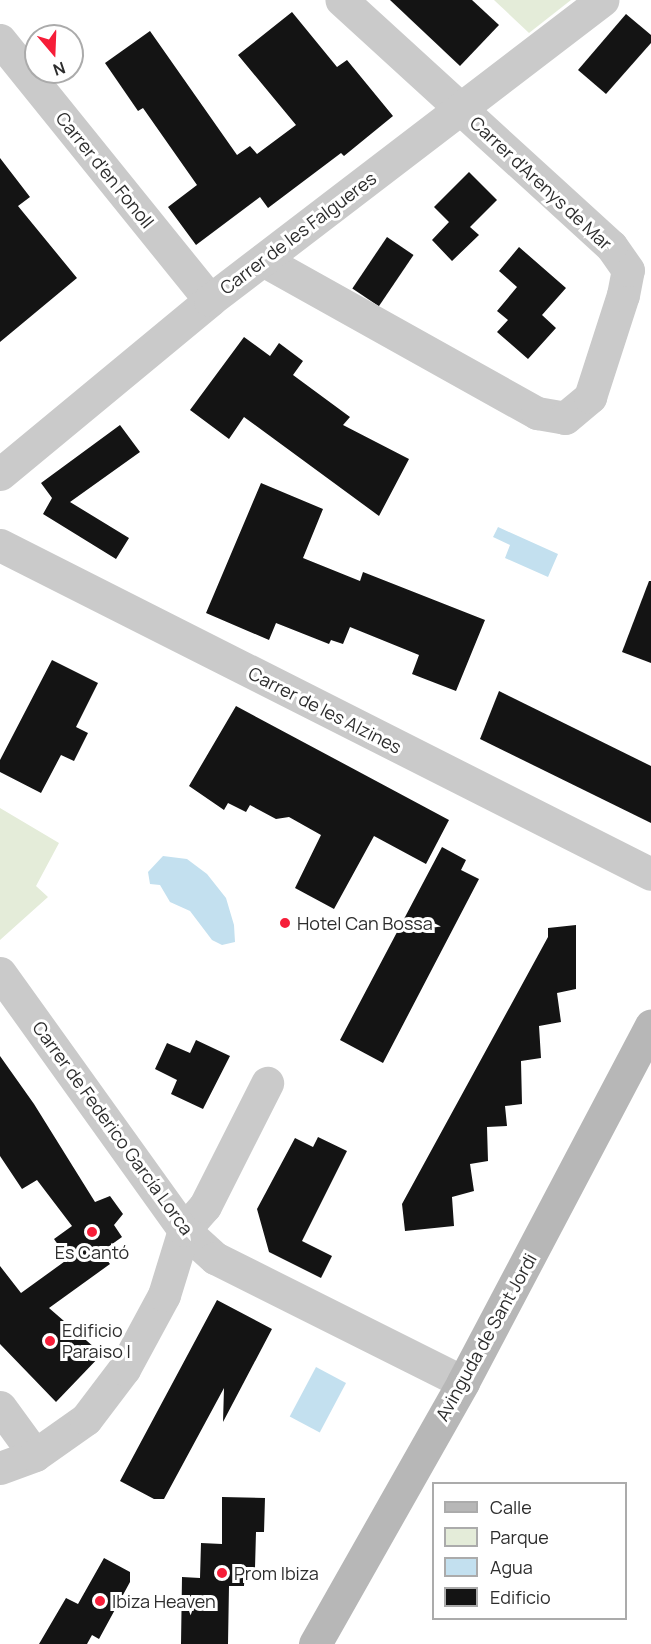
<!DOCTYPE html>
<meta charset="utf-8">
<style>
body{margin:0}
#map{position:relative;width:651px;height:1644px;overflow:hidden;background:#fff;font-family:Manrope,sans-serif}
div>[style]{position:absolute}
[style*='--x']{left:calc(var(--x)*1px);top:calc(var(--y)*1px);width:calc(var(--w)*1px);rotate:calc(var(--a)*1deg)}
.green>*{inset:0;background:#e4ecd9}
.water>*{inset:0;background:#c3e0ef;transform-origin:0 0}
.building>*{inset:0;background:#141414;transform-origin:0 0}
.street>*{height:33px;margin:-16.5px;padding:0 16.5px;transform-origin:16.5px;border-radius:16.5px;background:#cacaca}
.secondary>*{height:33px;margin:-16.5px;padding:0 16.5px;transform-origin:16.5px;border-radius:16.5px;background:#b7b7b7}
.dots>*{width:16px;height:16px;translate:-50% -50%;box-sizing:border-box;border:3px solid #fff;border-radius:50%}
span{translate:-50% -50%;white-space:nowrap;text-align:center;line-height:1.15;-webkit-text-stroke:6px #fff;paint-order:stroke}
.street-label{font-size:18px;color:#2d2d2d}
.poi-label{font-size:18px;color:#2d2d2d}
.left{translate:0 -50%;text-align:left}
.legend{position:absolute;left:432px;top:1482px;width:195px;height:138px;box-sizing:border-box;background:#fff;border:2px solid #ababab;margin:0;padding:8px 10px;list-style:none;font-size:18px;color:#2d2d2d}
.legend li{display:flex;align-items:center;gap:12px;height:30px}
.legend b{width:30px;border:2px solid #ababab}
.north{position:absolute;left:24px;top:24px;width:60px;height:60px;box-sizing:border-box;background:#fff;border:2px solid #ababab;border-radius:50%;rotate:161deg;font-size:16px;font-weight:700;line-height:24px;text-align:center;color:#2d2d2d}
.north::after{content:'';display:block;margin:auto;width:21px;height:27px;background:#f61d38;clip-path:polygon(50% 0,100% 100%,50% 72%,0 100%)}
</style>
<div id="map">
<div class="green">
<i style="clip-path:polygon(494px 0,571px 0,529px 33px)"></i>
<i style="clip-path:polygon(0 808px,59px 843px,36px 886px,48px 897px,0 940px)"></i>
</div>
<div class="water">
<i style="clip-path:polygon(498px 527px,558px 554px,548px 577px,505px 558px,510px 545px,493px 537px)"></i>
<i style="clip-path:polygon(163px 856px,187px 859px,207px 874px,226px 898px,234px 925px,235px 942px,222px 945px,212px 940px,190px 911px,170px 902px,160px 885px,150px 884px,148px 872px)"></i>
<i style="left:316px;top:1367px;width:34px;height:56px;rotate:28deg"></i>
</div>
<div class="building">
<i style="clip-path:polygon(390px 0,472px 0,499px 25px,460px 66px)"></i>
<i style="clip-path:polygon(292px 12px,337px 67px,347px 60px,393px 116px,344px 156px,341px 153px,268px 208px,260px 197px,196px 245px,168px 207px,197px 185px,143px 108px,138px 111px,105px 63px,150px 31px,237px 155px,250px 146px,257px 154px,296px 125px,238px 55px)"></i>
<i style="clip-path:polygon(626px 14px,651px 35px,651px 43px,606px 94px,578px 70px)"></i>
<i style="clip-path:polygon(0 158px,30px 197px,18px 206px,77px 278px,0 342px)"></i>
<i style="clip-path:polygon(469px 172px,497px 200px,470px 227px,479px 235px,452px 261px,432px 240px,449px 222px,434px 207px)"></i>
<i style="left:387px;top:237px;width:32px;height:62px;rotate:34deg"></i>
<i style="clip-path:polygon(519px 247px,566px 288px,542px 315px,556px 328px,528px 359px,497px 332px,508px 320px,497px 311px,517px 287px,499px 271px)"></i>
<i style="clip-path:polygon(244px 337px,270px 356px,279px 343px,303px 361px,293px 375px,350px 417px,343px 425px,409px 459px,379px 516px,244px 417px,229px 439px,190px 410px)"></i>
<i style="clip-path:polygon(120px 425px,140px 452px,70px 502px,129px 538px,116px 559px,43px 514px,52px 498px,41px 483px)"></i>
<i style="clip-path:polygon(261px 483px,323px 509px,303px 558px,360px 581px,363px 572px,485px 620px,456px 691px,412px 674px,419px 655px,350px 627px,343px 644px,331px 640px,329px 644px,276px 623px,269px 640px,206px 613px)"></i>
<i style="clip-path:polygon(649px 581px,651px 581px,651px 663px,622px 652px)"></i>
<i style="clip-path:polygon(52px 660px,98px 683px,76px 727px,88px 733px,74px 761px,61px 755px,41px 793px,0 772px,0 760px)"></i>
<i style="clip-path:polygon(499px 691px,651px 766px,651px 823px,480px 739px)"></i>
<i style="clip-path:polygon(236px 706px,449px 820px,426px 864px,374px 836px,334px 909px,295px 888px,321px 835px,289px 817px,276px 819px,250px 805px,246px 812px,228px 803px,224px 810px,189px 786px)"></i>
<i style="clip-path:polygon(442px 847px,466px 860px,461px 870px,479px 879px,383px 1063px,340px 1040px)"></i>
<i style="clip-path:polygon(576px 925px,576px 989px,557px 993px,561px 1022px,539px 1026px,541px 1058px,521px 1061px,522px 1104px,505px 1106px,507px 1126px,487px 1127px,488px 1161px,470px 1164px,474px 1191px,452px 1197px,454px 1226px,405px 1231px,402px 1204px,548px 937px,548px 928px)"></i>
<i style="clip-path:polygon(196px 1040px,230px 1056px,203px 1109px,171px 1094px,177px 1080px,155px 1069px,167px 1043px,190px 1053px)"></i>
<i style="clip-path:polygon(0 1056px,34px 1104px,95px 1202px,110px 1196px,123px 1214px,114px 1225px,122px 1237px,101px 1252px,110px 1264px,49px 1308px,102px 1354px,56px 1402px,0 1344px,0 1266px,21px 1293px,68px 1259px,54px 1239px,72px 1226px,37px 1180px,22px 1189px,0 1156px)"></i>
<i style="clip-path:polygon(318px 1137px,347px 1151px,302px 1241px,332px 1256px,321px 1278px,269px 1252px,257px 1209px,295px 1138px,313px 1147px)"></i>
<i style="clip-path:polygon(217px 1300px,272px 1329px,223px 1422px,224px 1388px,164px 1499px,154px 1499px,120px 1481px)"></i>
<i style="clip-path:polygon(222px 1497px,265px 1498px,264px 1532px,256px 1532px,255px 1568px,245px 1568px,244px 1586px,229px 1586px,228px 1644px,181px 1644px,182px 1577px,200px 1578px,201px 1543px,222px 1544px)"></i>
<i style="clip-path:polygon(104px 1558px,130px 1572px,130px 1582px,99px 1639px,92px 1635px,87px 1644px,39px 1644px,66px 1598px,78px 1604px)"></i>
</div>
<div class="street">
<i style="--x:0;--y:40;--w:334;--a:51.1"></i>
<i style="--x:263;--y:260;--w:314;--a:29.2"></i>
<i style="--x:537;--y:413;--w:28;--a:10"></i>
<i style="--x:565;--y:418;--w:33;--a:-40"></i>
<i style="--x:590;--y:397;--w:107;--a:-72.1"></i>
<i style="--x:623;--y:295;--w:25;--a:-79"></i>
<i style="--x:628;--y:270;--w:29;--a:-125"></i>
<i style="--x:611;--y:246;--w:365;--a:-137.6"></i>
<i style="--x:0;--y:474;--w:273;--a:-39.6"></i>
<i style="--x:210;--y:300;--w:494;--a:-37.4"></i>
<i style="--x:0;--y:545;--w:729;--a:26.81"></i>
<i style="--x:0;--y:973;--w:316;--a:54.4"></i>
<i style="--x:184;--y:1230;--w:42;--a:42.1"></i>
<i style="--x:215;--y:1258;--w:277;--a:26.6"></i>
<i style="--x:0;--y:1407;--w:59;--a:53.9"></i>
<i style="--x:0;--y:1468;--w:37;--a:-20"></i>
<i style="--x:35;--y:1455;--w:62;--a:-35.2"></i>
<i style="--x:86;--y:1419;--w:63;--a:-52.8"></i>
<i style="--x:124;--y:1369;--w:84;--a:-61.6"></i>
<i style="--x:164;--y:1295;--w:68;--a:-72.9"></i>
<i style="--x:184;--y:1230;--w:32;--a:-49"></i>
<i style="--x:205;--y:1206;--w:138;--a:-63.2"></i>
</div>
<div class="secondary">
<i style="--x:315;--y:1644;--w:301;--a:-60.5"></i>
<i style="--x:463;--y:1382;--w:403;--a:-62.2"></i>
</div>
<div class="dots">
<i style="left:285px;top:923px;background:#f61d38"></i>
<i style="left:92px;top:1232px;background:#f61d38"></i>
<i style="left:50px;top:1341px;background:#f61d38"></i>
<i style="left:222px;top:1573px;background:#f61d38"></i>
<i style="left:100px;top:1601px;background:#f61d38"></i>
</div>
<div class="street-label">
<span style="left:105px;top:170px;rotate:51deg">Carrer d'en Fonoll</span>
<span style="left:541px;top:183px;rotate:43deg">Carrer d'Arenys de Mar</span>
<span style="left:298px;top:233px;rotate:-37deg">Carrer de les Falgueres</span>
<span style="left:325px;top:710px;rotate:27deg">Carrer de les Alzines</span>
<span style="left:113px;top:1128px;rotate:54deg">Carrer de Federico García Lorca</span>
<span style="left:486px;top:1337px;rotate:-61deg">Avinguda de Sant Jordi</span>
</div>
<div class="poi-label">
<span class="left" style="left:297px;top:923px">Hotel Can Bossa</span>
<span style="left:92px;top:1252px">Es Cantó</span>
<span class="left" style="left:62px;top:1341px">Edificio<br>Paraiso I</span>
<span class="left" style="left:234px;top:1573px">Prom Ibiza</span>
<span class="left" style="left:112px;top:1601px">Ibiza Heaven</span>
</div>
<ul class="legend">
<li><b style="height:8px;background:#b7b7b7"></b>Calle</li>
<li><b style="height:16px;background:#e4ecd9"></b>Parque</li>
<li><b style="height:16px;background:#c3e0ef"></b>Agua</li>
<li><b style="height:16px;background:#141414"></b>Edificio</li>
</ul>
<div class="north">N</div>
</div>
